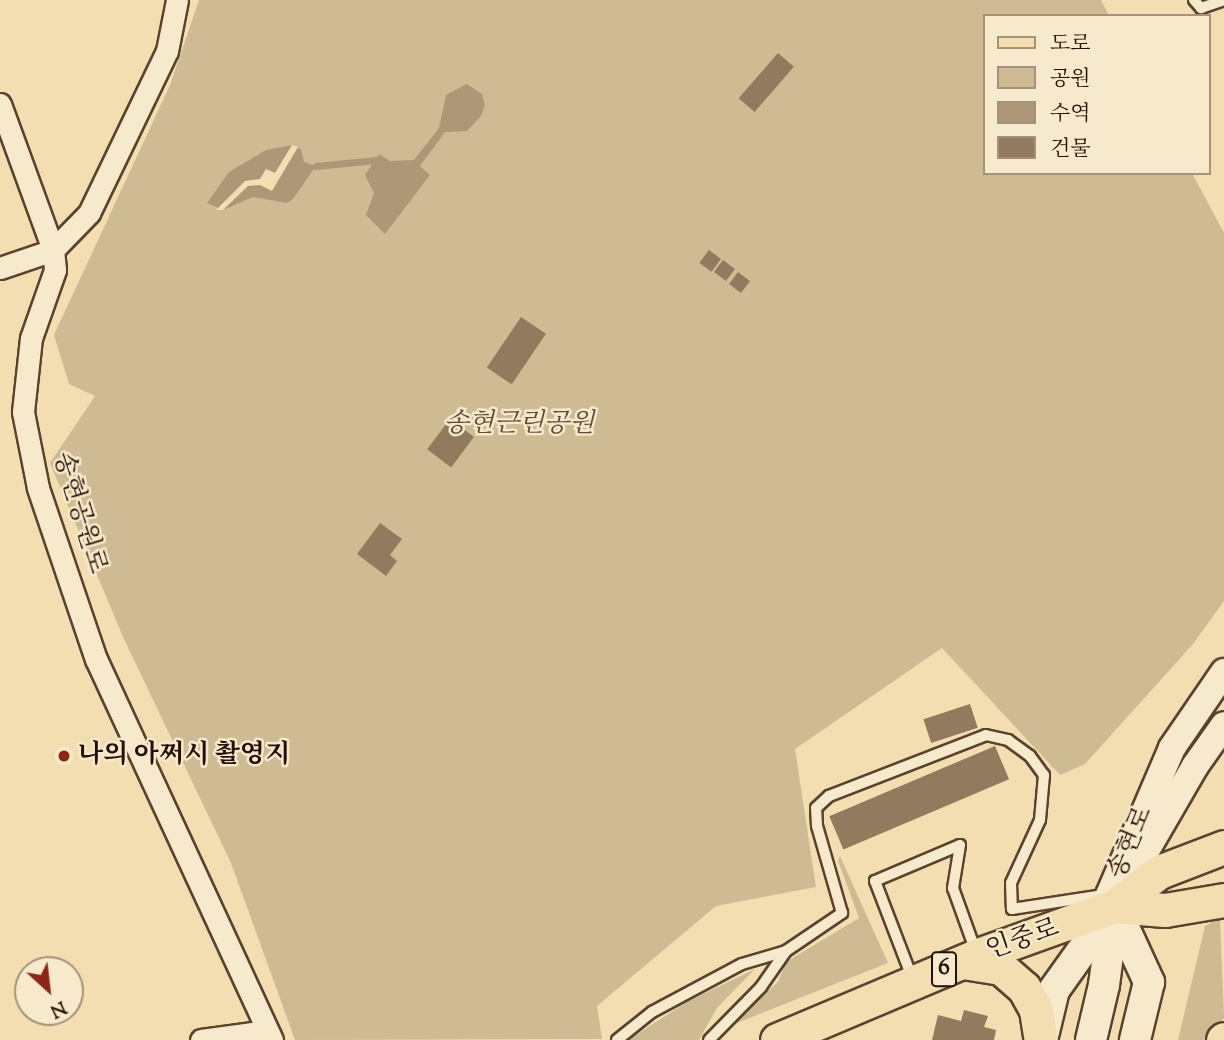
<!DOCTYPE html>
<meta charset="utf-8">
<style>
body{margin:0}
#map{position:relative;width:1224px;height:1040px;overflow:hidden;background:#f2deb1;font-family:"Sorts Mill Goudy","Noto Serif KR",serif}
div>[style]{position:absolute}
[style*='--x']{left:calc(var(--x)*1px);top:calc(var(--y)*1px);width:calc(var(--w)*1px);rotate:calc(var(--a)*1deg)}
.green>*{inset:0;background:#cfbb93}
.water>*{inset:0;background:#ad9776}
.pier>*{inset:0;background:#f2deb1}
.stream>*{height:7px;margin:-3.5px;padding:0 3.5px;transform-origin:3.5px;border-radius:3.5px;background:#ad9776}
.building>*{inset:0;background:#917a5d;transform-origin:0 0}
.roads{filter:drop-shadow(2px 0 #5a422e) drop-shadow(-2px 0 #5a422e) drop-shadow(0 2px #5a422e) drop-shadow(0 -2px #5a422e)}
.service>*{height:10px;margin:-5px;padding:0 5px;transform-origin:5px;border-radius:5px;background:#f7eacc}
.minor>*{height:21px;margin:-10.5px;padding:0 10.5px;transform-origin:10.5px;border-radius:10.5px;background:#f7eacc}
.tertiary>*{height:26px;margin:-13px;padding:0 13px;transform-origin:13px;border-radius:13px;background:#f7eacc}
.secondary>*{height:30px;margin:-15px;padding:0 15px;transform-origin:15px;border-radius:15px;background:#f7eacc}
.primary>*{height:33px;margin:-16.5px;padding:0 16.5px;transform-origin:16.5px;border-radius:16.5px;background:#f2deb1}
.dots>*{width:19px;height:19px;translate:-50% -50%;box-sizing:border-box;border:4px solid #f7eacc;border-radius:50%}
span{translate:-50% -50%;white-space:nowrap;text-align:center;line-height:1.15;-webkit-text-stroke:5px #f7eacc;paint-order:stroke}
.shield-label span{padding:2px 5px;background:#f7eacc;border:2px solid;border-radius:5px;-webkit-text-stroke-width:0}
.shield-label{font-size:24px;color:#270e03;font-weight:700}
.park-label{font-size:26px;color:#624b35;font-style:italic}
.street-label{font-size:26px;color:#270e03}
.poi-label{font-size:26px;color:#270e03;font-weight:700}
.left{translate:0 -50%;text-align:left}
.legend{position:absolute;left:983px;top:14px;width:228px;height:161px;box-sizing:border-box;background:#f7eacc;border:2px solid #a4927c;margin:0;padding:9px 12px;list-style:none;font-size:21px;color:#270e03}
.legend li{display:flex;align-items:center;gap:14px;height:35px}
.legend b{width:35px;border:2px solid #a4927c}
.north{position:absolute;left:14px;top:956px;width:70px;height:70px;box-sizing:border-box;background:#f7eacc;border:2px solid #a4927c;border-radius:50%;rotate:153deg;font-size:19px;font-weight:700;line-height:28px;text-align:center;color:#270e03}
.north::after{content:'';display:block;margin:auto;width:24px;height:32px;background:#8f2418;clip-path:polygon(50% 0,100% 100%,50% 72%,0 100%)}
</style>
<div id="map">
<div class="green">
<i style="clip-path:polygon(199px 0,1101px 0,1109px 16px,984px 16px,984px 173px,1192px 173px,1224px 233px,1224px 601px,1193px 644px,1085px 764px,1060px 775px,942px 648px,795px 749px,816px 887px,716px 906px,597px 1006px,602px 1039px,295px 1040px,231px 863px,123px 637px,50px 463px,95px 396px,69px 384px,54px 335px,170px 85px)"></i>
<i style="clip-path:polygon(840px 856px,888px 963px,727px 1027px,778px 982px,786px 962px,859px 918px,838px 861px)"></i>
<i style="clip-path:polygon(1220px 918px,1224px 1018px,1204px 1040px,1178px 1040px,1205px 926px)"></i>
<i style="clip-path:polygon(755px 969px,717px 1008px,699px 1040px,628px 1040px,687px 1002px)"></i>
</div>
<div class="water">
<i style="clip-path:polygon(467px 84px,482px 94px,485px 105px,481px 116px,467px 131px,445px 132px,420px 166px,430px 175px,385px 234px,366px 215px,374px 193px,365px 175px,379px 154px,390px 161px,414px 160px,439px 128px,446px 95px)"></i>
<i style="clip-path:polygon(292px 145px,301px 149px,304px 162px,316px 166px,293px 199px,287px 203px,253px 197px,223px 210px,207px 203px,229px 172px,266px 150px)"></i>
</div>
<div class="pier">
<i style="clip-path:polygon(292px 145px,298px 147px,272px 191px,260px 185px,248px 186px,223px 210px,216px 210px,245px 181px,260px 179px,266px 169px,275px 173px)"></i>
</div>
<div class="stream">
<i style="--x:316;--y:166;--w:60;--a:-5.7"></i>
</div>
<div class="building">
<i style="left:778px;top:53px;width:21px;height:60px;rotate:41deg"></i>
<i style="left:709px;top:250px;width:15px;height:16px;rotate:37deg"></i>
<i style="left:723px;top:260px;width:15px;height:15px;rotate:37deg"></i>
<i style="left:738px;top:272px;width:15px;height:15px;rotate:37deg"></i>
<i style="left:521px;top:317px;width:30px;height:61px;rotate:34deg"></i>
<i style="left:450px;top:419px;width:30px;height:38px;rotate:37deg"></i>
<i style="clip-path:polygon(380px 523px,402px 539px,390px 555px,397px 561px,386px 576px,357px 554px)"></i>
<i style="left:970px;top:704px;width:25px;height:49px;rotate:72deg"></i>
<i style="left:995px;top:746px;width:36px;height:180px;rotate:67deg"></i>
<i style="clip-path:polygon(964px 1010px,988px 1016px,984px 1027px,996px 1030px,994px 1040px,932px 1040px,938px 1015px,961px 1021px)"></i>
</div>
<div class="roads">
<div class="service">
<i style="--x:1194;--y:0;--w:11;--a:49"></i>
<i style="--x:1201;--y:8;--w:24;--a:-19"></i>
<i style="--x:913;--y:980;--w:106;--a:-111"></i>
<i style="--x:875;--y:881;--w:92;--a:-23"></i>
<i style="--x:960;--y:845;--w:44;--a:99.2"></i>
<i style="--x:953;--y:888;--w:68;--a:70.2"></i>
<i style="--x:617;--y:1040;--w:45;--a:-38.7"></i>
<i style="--x:652;--y:1012;--w:102;--a:-28.1"></i>
<i style="--x:742;--y:964;--w:46;--a:-16.5"></i>
<i style="--x:786;--y:951;--w:68;--a:-34.2"></i>
<i style="--x:842;--y:913;--w:91;--a:-106"></i>
<i style="--x:817;--y:826;--w:18;--a:-93"></i>
<i style="--x:816;--y:808;--w:18;--a:-43"></i>
<i style="--x:829;--y:796;--w:168;--a:-21.2"></i>
<i style="--x:986;--y:735;--w:23;--a:13"></i>
<i style="--x:1008;--y:740;--w:27;--a:36"></i>
<i style="--x:1030;--y:756;--w:24;--a:54"></i>
<i style="--x:1044;--y:775;--w:45;--a:95.1"></i>
<i style="--x:1040;--y:820;--w:69;--a:114.7"></i>
<i style="--x:1011;--y:883;--w:26;--a:88"></i>
<i style="--x:1012;--y:909;--w:91;--a:-8.8"></i>
<i style="--x:709;--y:1040;--w:74;--a:-45.5"></i>
<i style="--x:761;--y:987;--w:44;--a:-55.2"></i>
</div>
<div class="minor">
<i style="--x:0;--y:104;--w:155;--a:70"></i>
<i style="--x:53;--y:250;--w:20;--a:84"></i>
<i style="--x:55;--y:270;--w:72;--a:109.4"></i>
<i style="--x:31;--y:338;--w:74;--a:96.2"></i>
<i style="--x:23;--y:412;--w:77;--a:78.8"></i>
<i style="--x:38;--y:488;--w:181;--a:71.3"></i>
<i style="--x:96;--y:659;--w:420;--a:65.2"></i>
<i style="--x:0;--y:268;--w:56;--a:-18.8"></i>
<i style="--x:53;--y:250;--w:52;--a:-45.8"></i>
<i style="--x:89;--y:213;--w:180;--a:-64.3"></i>
<i style="--x:167;--y:51;--w:52;--a:-78.9"></i>
<i style="--x:201;--y:1040;--w:67;--a:-7.8"></i>
</div>
<div class="tertiary">
<i style="--x:1224;--y:672;--w:92;--a:124.4"></i>
<i style="--x:1172;--y:748;--w:160;--a:113.2"></i>
<i style="--x:1109;--y:895;--w:12;--a:66"></i>
<i style="--x:1114;--y:906;--w:162;--a:-59.9"></i>
<i style="--x:1195;--y:766;--w:50;--a:-54.7"></i>
</div>
<div class="secondary">
<i style="--x:1114;--y:906;--w:84;--a:65.3"></i>
<i style="--x:1149;--y:982;--w:60;--a:103.6"></i>
<i style="--x:1042;--y:1040;--w:51;--a:-76.5"></i>
<i style="--x:1054;--y:990;--w:103;--a:-54.5"></i>
<i style="--x:1091;--y:1040;--w:57;--a:-76.7"></i>
<i style="--x:1104;--y:985;--w:76;--a:-82.4"></i>
</div>
<div class="primary">
<i style="--x:1114;--y:906;--w:51;--a:4.5"></i>
<i style="--x:1165;--y:910;--w:60;--a:-9.6"></i>
<i style="--x:963;--y:962;--w:38;--a:9"></i>
<i style="--x:1001;--y:968;--w:30;--a:41"></i>
<i style="--x:1024;--y:988;--w:25;--a:61"></i>
<i style="--x:1036;--y:1010;--w:30;--a:81"></i>
<i style="--x:777;--y:1040;--w:218;--a:-22.9"></i>
<i style="--x:978;--y:955;--w:145;--a:-19.8"></i>
<i style="--x:1114;--y:906;--w:56;--a:-37.1"></i>
<i style="--x:1159;--y:872;--w:70;--a:-21"></i>
<i style="--x:1223;--y:1040;--w:1;--a:-45"></i>
</div>
</div>
<div class="dots">
<i style="left:64px;top:756px;background:#8f2418"></i>
</div>
<div class="shield-label">
<span style="left:944px;top:969px">6</span>
</div>
<div class="park-label">
<span style="left:519px;top:425px">송현근린공원</span>
</div>
<div class="street-label">
<span style="left:79px;top:513px;rotate:73deg">송현공원로</span>
<span style="left:1131px;top:843px;rotate:-67deg">송현로</span>
<span style="left:1023px;top:940px;rotate:-19deg">인중로</span>
</div>
<div class="poi-label">
<span class="left" style="left:78px;top:756px">나의 아쩌시 촬영지</span>
</div>
<ul class="legend">
<li><b style="height:9px;background:#f2deb1"></b>도로</li>
<li><b style="height:19px;background:#cfbb93"></b>공원</li>
<li><b style="height:19px;background:#ad9776"></b>수역</li>
<li><b style="height:19px;background:#917a5d"></b>건물</li>
</ul>
<div class="north">N</div>
</div>
